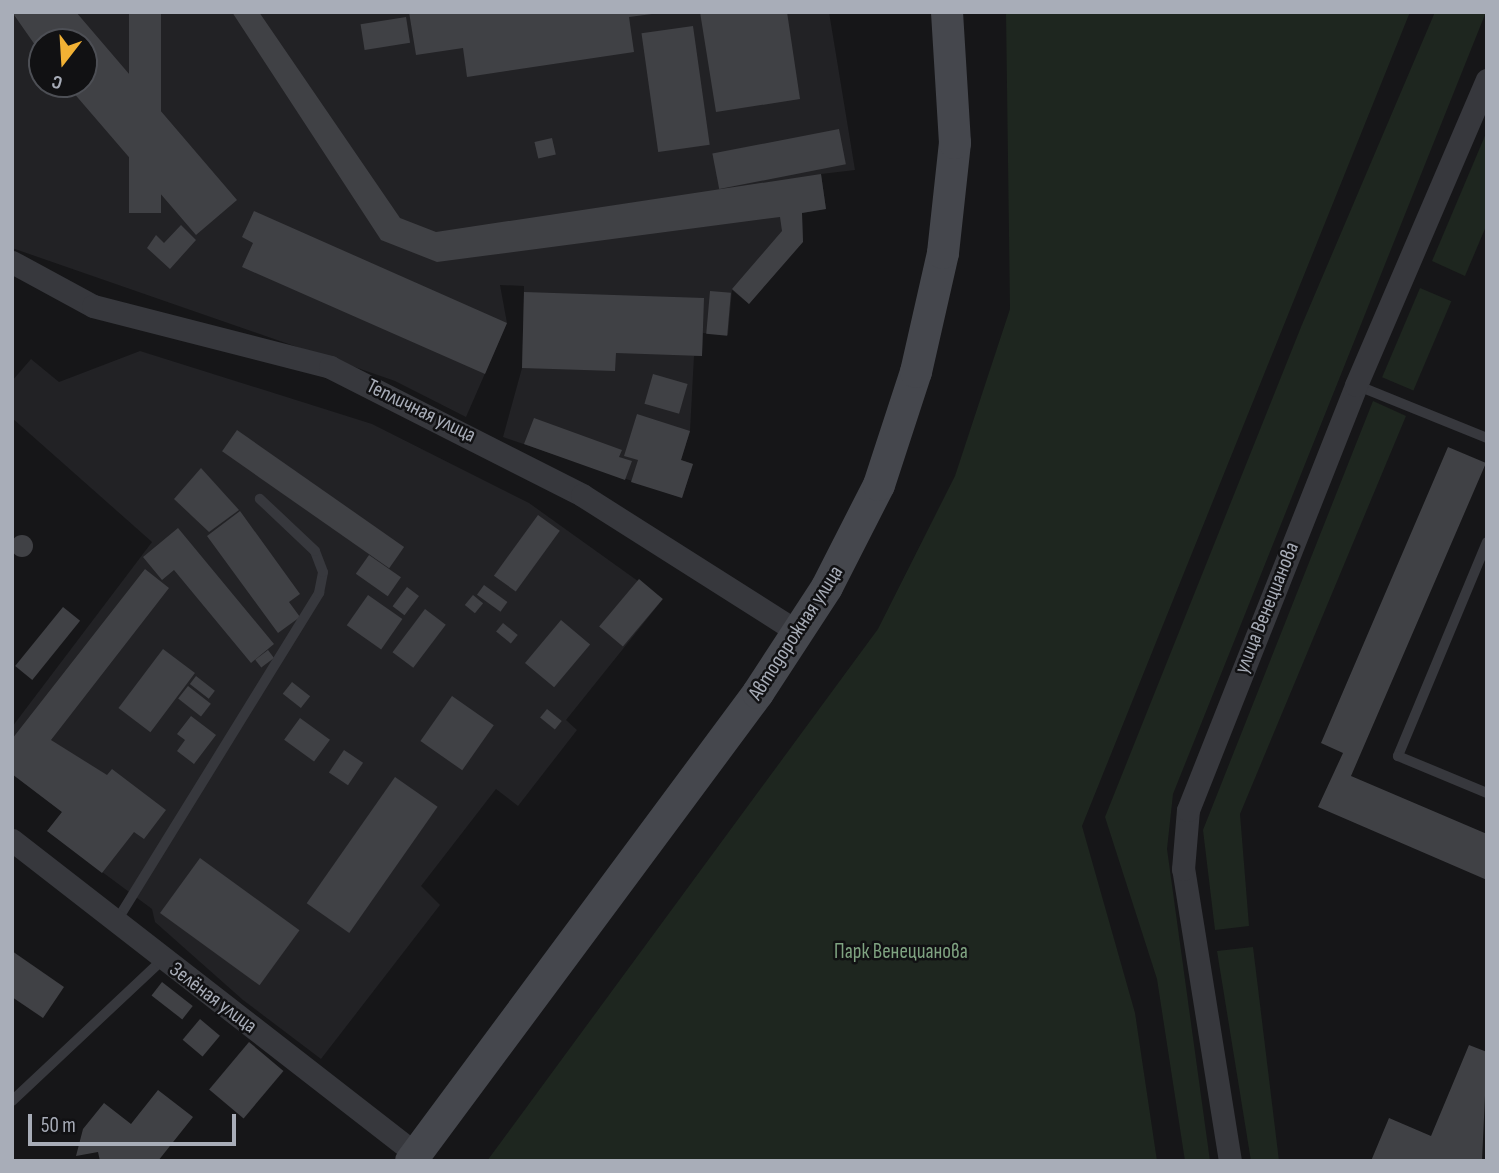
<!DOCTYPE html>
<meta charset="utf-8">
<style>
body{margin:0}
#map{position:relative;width:1499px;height:1173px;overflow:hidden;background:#161618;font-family:"Sofia Sans Condensed",sans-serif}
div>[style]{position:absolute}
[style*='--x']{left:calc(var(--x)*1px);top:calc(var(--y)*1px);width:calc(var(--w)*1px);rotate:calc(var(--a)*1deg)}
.built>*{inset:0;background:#222225}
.green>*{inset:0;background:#1e261f;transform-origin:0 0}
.building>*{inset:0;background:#404145;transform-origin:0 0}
.round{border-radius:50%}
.lane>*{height:10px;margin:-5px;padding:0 5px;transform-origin:5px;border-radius:5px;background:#37383d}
.street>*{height:23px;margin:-11.5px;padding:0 11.5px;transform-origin:11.5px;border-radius:11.5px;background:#37383d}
.secondary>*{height:32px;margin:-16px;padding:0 16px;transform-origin:16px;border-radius:16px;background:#45474d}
span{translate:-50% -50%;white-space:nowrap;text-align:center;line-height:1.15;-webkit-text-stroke:5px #111113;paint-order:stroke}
.street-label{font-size:21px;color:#a8adb8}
.park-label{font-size:21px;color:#7fa381}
.frame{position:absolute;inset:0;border:14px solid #a8adb8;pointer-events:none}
.north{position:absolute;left:28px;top:28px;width:70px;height:70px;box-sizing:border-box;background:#111113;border:2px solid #4d4f55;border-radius:50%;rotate:197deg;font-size:19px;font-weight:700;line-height:28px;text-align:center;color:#a8adb8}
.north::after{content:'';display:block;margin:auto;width:24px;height:32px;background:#f2b134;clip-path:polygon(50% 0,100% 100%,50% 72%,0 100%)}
.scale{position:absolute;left:28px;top:1114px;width:208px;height:32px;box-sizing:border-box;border:4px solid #a8adb8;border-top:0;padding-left:9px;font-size:21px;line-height:24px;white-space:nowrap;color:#a8adb8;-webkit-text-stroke:5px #111113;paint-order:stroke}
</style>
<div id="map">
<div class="built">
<i style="clip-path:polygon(evenodd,12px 12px,829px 12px,855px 170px,821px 174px,826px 209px,802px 213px,803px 241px,749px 304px,732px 290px,728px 335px,703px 333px,702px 356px,694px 356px,690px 431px,681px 460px,693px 464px,682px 498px,503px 437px,522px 368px,524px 286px,500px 285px,507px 323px,466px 417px,395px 381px,12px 248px,12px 12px,42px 42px,84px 42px,84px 84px,42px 84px,42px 42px)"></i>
<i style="clip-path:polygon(140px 351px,372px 424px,529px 503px,663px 599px,566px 720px,577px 730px,518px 806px,496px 789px,421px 886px,440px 905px,321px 1059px,243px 1000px,155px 922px,152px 909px,47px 831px,62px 812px,12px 774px,12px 727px,152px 542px,12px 418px,12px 381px,31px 359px,59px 382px)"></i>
</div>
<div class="green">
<i style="clip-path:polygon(1006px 12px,1410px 12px,1082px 826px,1135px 1013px,1157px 1161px,487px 1161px,878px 629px,955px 476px,1010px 309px)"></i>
<i style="clip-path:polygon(1435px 12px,1486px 12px,1173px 794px,1167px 849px,1210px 1161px,1185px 1161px,1157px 979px,1105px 817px,1301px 327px)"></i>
<i style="clip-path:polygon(1487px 131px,1487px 224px,1465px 276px,1432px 261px)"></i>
<i style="left:1420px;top:288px;width:34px;height:97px;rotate:23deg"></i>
<i style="clip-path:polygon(1373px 401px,1406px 416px,1240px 814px,1249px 926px,1215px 930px,1203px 830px)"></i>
<i style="clip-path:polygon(1253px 947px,1279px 1161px,1251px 1161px,1217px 951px)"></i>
</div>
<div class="building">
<i style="clip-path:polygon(12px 12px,76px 12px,237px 200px,196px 235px,66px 84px,84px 84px,84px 42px,42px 42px,42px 55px)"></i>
<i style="left:129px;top:12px;width:32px;height:201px"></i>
<i style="clip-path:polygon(232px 12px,259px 12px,400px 218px,436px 232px,821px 174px,826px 209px,802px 213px,803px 242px,749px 304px,732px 289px,782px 231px,780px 217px,437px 262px,381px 240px)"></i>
<i style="clip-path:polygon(409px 12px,652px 12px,652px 14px,629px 17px,634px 52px,467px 77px,463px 48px,416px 55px)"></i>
<i style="clip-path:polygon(700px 12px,787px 12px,800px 99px,716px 112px)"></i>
<i style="left:406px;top:17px;width:26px;height:46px;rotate:81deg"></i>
<i style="left:693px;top:26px;width:120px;height:52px;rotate:82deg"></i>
<i style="left:839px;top:129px;width:36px;height:129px;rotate:79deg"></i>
<i style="left:552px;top:138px;width:17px;height:18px;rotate:77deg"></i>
<i style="clip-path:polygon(254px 211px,507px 323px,485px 374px,242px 267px,253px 243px,242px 237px)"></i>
<i style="clip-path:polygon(181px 225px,196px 240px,170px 269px,147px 248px,156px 235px,164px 243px)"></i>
<i style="left:710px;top:291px;width:21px;height:43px;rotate:5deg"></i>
<i style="clip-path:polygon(524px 292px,704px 298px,702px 356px,616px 353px,615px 371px,522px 368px)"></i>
<i style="left:653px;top:374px;width:36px;height:31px;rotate:16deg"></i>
<i style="clip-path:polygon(637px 414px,690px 431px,681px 460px,693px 464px,682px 498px,631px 482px,638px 460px,624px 456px)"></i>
<i style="clip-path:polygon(534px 418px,622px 450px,619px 457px,632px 461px,625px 480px,524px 444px)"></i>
<i style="left:237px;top:430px;width:204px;height:26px;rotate:35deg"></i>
<i style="clip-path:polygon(1448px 447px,1486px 463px,1351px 776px,1487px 834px,1487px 880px,1318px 807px,1343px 753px,1321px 743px)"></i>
<i style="clip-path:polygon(201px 468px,239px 510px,209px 532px,174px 499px)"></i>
<i style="clip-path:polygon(240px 511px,300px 594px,289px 602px,300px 617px,278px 633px,207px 536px)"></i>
<i style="left:538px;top:515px;width:27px;height:75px;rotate:36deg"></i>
<i style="clip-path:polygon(178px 528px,274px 644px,251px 663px,174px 570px,162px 580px,143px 557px)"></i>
<i class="round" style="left:11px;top:535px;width:22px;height:22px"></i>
<i style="left:369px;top:555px;width:39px;height:23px;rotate:35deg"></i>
<i style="clip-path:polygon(145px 569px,169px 588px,51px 740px,107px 775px,112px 769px,166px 810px,144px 839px,134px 832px,102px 873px,47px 831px,62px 812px,12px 774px,12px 739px)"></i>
<i style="left:639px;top:579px;width:31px;height:62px;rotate:40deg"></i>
<i style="left:484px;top:585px;width:29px;height:12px;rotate:36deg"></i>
<i style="left:407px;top:587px;width:15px;height:24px;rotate:37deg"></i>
<i style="left:368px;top:595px;width:42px;height:37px;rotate:35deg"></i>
<i style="left:473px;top:595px;width:13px;height:13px;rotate:39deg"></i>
<i style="left:63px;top:607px;width:22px;height:76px;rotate:39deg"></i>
<i style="left:425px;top:609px;width:26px;height:54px;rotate:37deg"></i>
<i style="left:561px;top:620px;width:38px;height:56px;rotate:40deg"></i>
<i style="left:503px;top:623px;width:19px;height:11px;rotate:39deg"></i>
<i style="left:163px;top:649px;width:40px;height:74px;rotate:37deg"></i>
<i style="left:268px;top:650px;width:10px;height:16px;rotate:53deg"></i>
<i style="left:196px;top:676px;width:24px;height:10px;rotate:38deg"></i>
<i style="left:292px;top:682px;width:23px;height:15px;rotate:38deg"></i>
<i style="left:188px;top:686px;width:29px;height:16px;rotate:38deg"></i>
<i style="left:452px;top:696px;width:51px;height:55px;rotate:35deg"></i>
<i style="left:547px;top:709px;width:19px;height:11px;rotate:39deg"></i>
<i style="clip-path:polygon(191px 716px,216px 735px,194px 764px,177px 751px,185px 740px,177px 734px)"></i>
<i style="left:300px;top:718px;width:37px;height:27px;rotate:36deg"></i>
<i style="left:344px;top:750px;width:23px;height:27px;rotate:34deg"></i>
<i style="left:395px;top:777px;width:52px;height:154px;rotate:35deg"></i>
<i style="left:200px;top:858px;width:123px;height:68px;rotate:36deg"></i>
<i style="clip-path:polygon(12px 951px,64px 987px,43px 1018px,12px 997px)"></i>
<i style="left:162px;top:982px;width:39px;height:17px;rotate:38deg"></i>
<i style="left:200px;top:1019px;width:26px;height:27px;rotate:40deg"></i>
<i style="left:249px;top:1042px;width:45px;height:62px;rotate:40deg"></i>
<i style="clip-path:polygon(1469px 1045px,1487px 1052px,1482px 1161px,1371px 1161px,1389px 1118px,1431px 1136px)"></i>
<i style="clip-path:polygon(158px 1090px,193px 1117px,158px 1161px,100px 1161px,98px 1152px,76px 1156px,83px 1129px,104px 1103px,131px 1124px)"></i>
</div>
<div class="lane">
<i style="--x:1356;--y:385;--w:141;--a:22"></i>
<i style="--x:1487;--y:542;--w:232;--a:112.6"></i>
<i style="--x:1398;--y:756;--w:96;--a:22.6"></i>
<i style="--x:116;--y:922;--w:387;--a:-58.3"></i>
<i style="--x:319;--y:593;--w:21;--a:-79"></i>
<i style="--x:323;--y:572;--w:22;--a:-111"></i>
<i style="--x:315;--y:551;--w:76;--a:-136.6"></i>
<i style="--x:12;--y:1101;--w:206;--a:-43.2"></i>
</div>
<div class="street">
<i style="--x:12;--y:262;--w:92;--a:28.5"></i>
<i style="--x:93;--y:306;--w:245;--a:14.4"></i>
<i style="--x:330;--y:367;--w:283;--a:26.9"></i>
<i style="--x:582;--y:495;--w:256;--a:32.4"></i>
<i style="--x:12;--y:840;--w:512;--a:37.86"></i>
<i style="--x:1230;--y:1161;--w:296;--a:-99.1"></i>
<i style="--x:1183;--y:869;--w:59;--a:-85.2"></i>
<i style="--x:1188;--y:810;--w:457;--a:-68.4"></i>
<i style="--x:1356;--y:385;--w:332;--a:-66.8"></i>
</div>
<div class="secondary">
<i style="--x:411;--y:1161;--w:583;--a:-53.44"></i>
<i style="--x:758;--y:693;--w:126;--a:-56.9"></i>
<i style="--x:827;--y:587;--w:114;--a:-63"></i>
<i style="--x:879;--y:485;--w:119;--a:-71.9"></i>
<i style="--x:916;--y:372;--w:122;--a:-77.2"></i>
<i style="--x:943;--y:253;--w:111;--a:-83.8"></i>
<i style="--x:955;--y:143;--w:131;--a:-93.5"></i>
</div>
<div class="street-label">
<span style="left:421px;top:411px;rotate:26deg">Тепличная улица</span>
<span style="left:1267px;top:608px;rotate:-68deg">улица Венецианова</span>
<span style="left:796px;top:633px;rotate:-57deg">Автодорожная улица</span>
<span style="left:213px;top:998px;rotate:37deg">Зелёная улица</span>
</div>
<div class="park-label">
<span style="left:901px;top:952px">Парк Венецианова</span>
</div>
<div class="frame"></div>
<div class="north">С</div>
<div class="scale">50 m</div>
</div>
